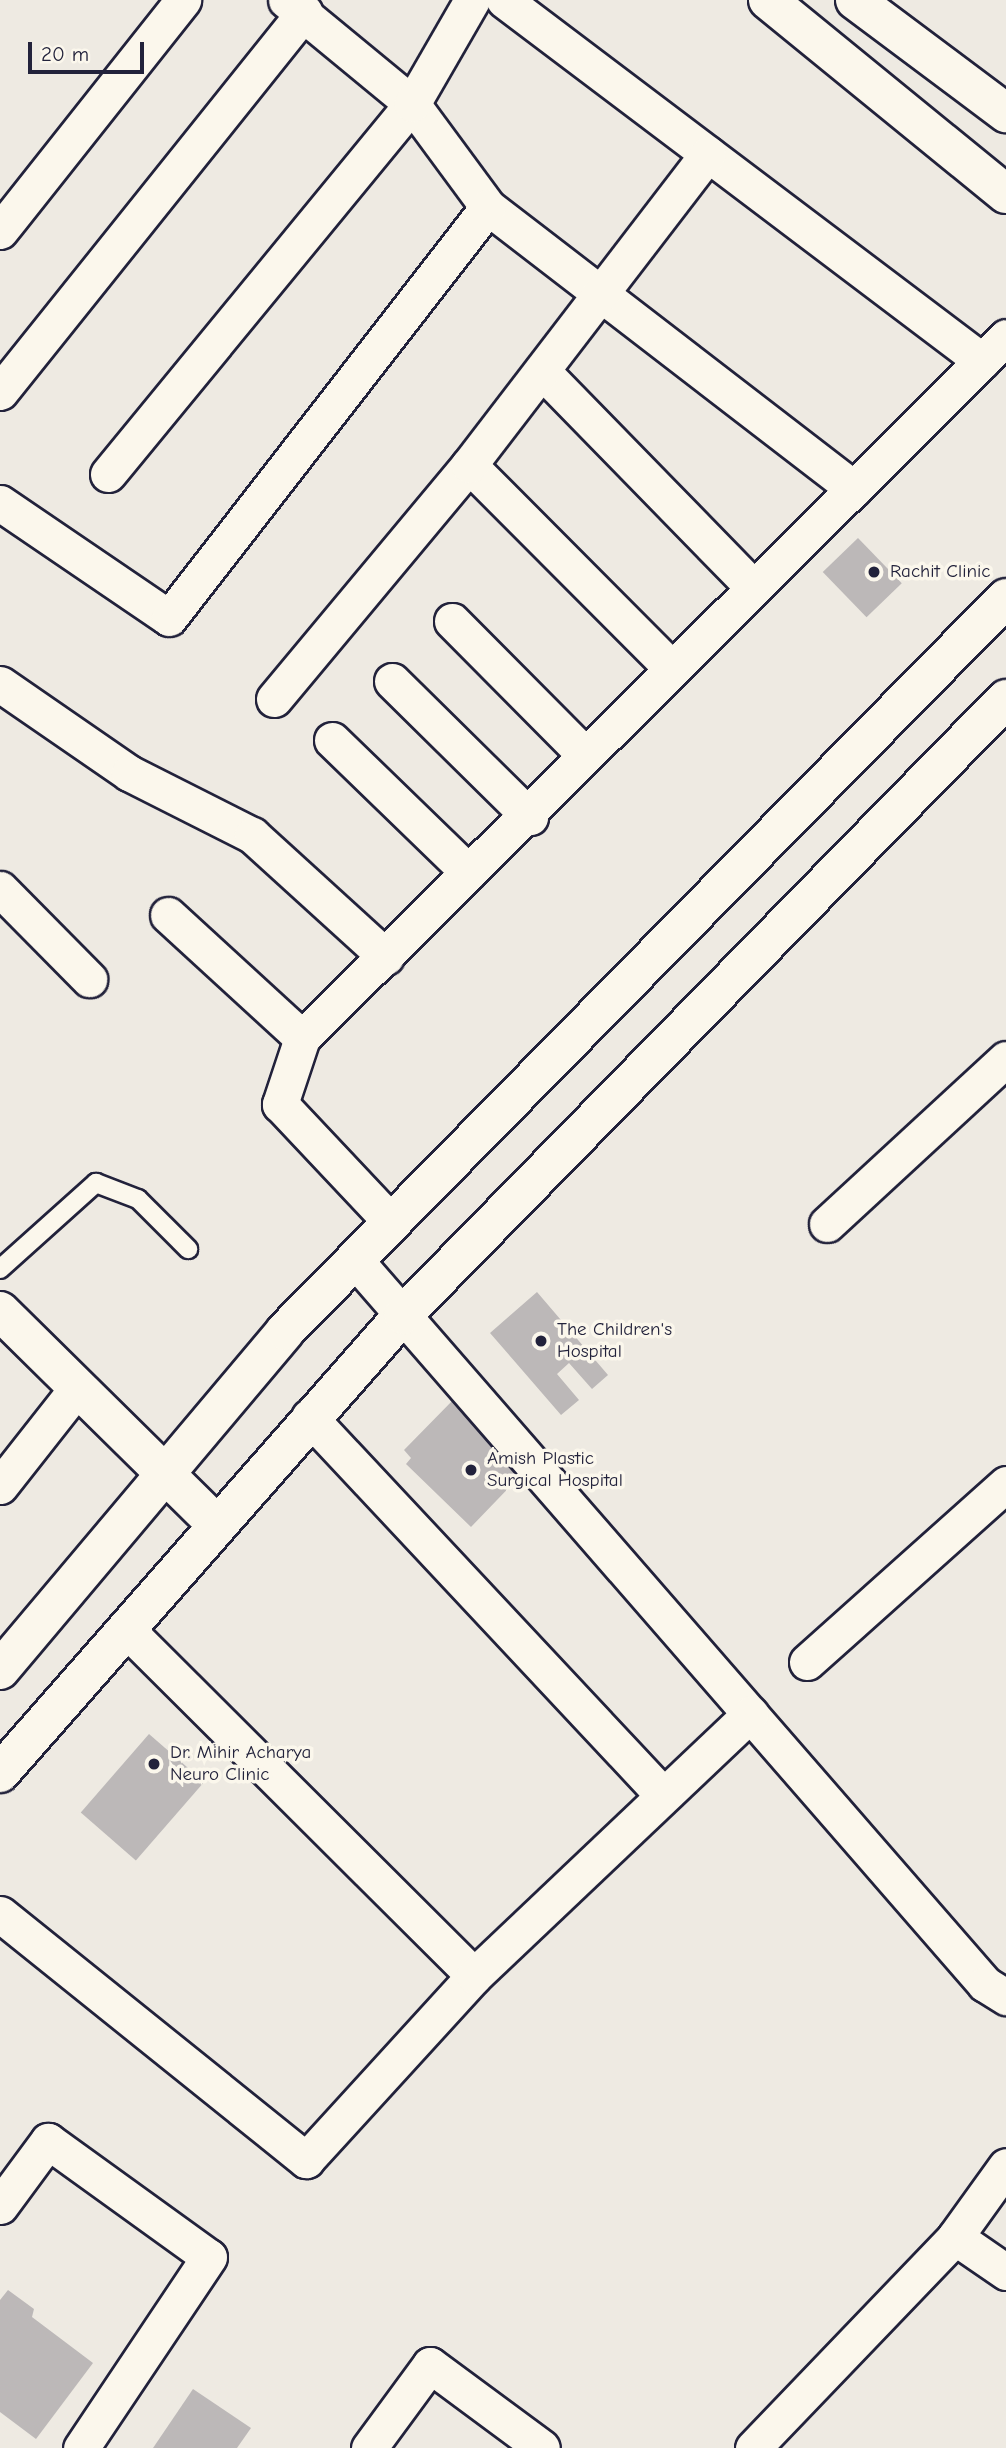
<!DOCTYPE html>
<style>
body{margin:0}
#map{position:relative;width:1006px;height:2448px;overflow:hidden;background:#eeeae2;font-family:"Comic Neue",sans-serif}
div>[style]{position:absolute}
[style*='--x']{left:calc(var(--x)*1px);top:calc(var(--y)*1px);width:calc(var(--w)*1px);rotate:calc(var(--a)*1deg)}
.building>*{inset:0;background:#bcb8b8;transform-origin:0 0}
.roads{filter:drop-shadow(2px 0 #22223b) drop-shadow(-2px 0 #22223b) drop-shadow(0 2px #22223b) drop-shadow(0 -2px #22223b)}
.service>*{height:18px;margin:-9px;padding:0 9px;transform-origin:9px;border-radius:9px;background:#fbf7ec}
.minor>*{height:35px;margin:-17.5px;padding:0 17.5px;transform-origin:17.5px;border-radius:17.5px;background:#fbf7ec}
.tertiary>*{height:38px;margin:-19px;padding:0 19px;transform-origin:19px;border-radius:19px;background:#fbf7ec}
.secondary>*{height:38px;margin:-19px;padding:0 19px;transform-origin:19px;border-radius:19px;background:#fbf7ec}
.dots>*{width:19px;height:19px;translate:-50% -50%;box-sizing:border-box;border:4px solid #fbf7ec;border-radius:50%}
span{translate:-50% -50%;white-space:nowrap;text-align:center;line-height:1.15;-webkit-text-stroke:7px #fbf7ec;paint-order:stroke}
.poi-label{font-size:19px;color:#22223b}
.left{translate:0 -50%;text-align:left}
.scale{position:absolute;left:28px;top:42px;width:116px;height:32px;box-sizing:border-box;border:4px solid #22223b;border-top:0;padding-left:9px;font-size:21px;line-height:24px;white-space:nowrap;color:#22223b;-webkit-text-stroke:5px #fbf7ec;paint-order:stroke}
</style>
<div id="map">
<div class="building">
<i style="left:858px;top:538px;width:63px;height:49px;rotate:46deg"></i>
<i style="clip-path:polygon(537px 1292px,608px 1375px,592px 1389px,569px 1363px,557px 1374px,579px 1400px,561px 1415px,490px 1333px)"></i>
<i style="clip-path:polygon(454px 1399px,526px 1470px,471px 1527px,406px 1464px,411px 1458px,404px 1450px)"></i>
<i style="left:149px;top:1734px;width:73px;height:104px;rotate:41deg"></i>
<i style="clip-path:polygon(8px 2290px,34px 2309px,32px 2317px,93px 2363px,36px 2439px,0 2412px,0 2300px)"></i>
<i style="clip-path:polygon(193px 2389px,251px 2428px,237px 2448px,153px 2448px)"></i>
</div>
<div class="roads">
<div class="service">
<i style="--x:0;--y:1269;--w:129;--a:-41.9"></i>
<i style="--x:96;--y:1183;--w:45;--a:20.9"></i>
<i style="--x:138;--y:1199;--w:71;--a:45"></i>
</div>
<div class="minor">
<i style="--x:286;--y:0;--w:163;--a:39.5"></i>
<i style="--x:412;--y:104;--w:128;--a:53.6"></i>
<i style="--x:488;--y:207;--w:462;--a:37.6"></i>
<i style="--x:504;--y:0;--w:599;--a:37.06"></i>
<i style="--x:0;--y:231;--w:295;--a:-51.6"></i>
<i style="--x:542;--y:371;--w:303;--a:45.7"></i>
<i style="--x:0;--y:392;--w:487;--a:-51.3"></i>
<i style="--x:469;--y:465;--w:288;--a:45.1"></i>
<i style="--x:108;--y:474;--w:479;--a:-50.6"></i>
<i style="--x:412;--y:104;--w:120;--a:-60"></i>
<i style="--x:0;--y:503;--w:204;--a:34.2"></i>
<i style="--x:169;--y:618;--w:520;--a:-52.18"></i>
<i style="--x:452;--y:621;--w:189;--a:45.2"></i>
<i style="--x:392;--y:681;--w:194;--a:44.6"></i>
<i style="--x:0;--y:684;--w:157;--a:34.6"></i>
<i style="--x:129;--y:773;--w:138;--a:26.8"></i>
<i style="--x:252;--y:835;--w:181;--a:42.3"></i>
<i style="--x:274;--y:699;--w:305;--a:-50.2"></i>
<i style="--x:469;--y:465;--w:392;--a:-52.5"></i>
<i style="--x:332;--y:740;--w:190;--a:44.1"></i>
<i style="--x:0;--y:889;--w:127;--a:45.3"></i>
<i style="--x:168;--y:915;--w:182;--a:42.5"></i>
<i style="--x:302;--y:1038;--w:993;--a:-44.88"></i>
<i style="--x:302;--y:1038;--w:70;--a:108.4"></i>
<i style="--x:280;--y:1104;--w:163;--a:46.7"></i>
<i style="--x:827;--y:1224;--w:243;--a:-42.7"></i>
<i style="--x:355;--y:1260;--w:960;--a:48.97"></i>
<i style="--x:985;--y:1984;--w:25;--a:32"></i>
<i style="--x:309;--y:1417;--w:515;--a:46.89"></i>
<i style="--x:0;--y:1486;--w:126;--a:-51.8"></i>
<i style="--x:127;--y:1630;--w:490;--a:44.9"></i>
<i style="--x:807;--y:1662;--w:267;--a:-41.8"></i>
<i style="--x:0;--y:1914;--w:393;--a:38.8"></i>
<i style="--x:306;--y:2160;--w:249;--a:-47.6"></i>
<i style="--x:474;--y:1976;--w:381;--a:-43.5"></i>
<i style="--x:0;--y:2206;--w:81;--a:-53.6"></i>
<i style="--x:48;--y:2141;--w:198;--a:35.8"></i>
<i style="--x:209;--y:2257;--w:230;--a:123.8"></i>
<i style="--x:955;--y:2237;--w:62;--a:34.5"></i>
<i style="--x:369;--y:2448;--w:103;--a:-53.7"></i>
<i style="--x:430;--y:2365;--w:139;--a:36.5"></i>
<i style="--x:753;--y:2448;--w:292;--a:-46.2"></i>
<i style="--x:955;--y:2237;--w:87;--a:-54.3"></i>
</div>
<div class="tertiary">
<i style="--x:0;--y:1311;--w:302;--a:44.6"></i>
</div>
<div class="secondary">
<i style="--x:768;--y:0;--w:307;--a:39.2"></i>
<i style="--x:855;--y:0;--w:189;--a:36.8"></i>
<i style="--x:0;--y:1670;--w:443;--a:-49.9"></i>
<i style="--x:285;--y:1331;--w:1028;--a:-45.47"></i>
<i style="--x:0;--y:1773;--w:610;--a:-48.66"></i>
<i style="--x:403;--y:1315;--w:862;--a:-45.61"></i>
</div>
</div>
<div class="dots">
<i style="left:874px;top:572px;background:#22223b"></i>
<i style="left:541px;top:1341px;background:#22223b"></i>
<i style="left:471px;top:1470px;background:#22223b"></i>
<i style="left:154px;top:1764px;background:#22223b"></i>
</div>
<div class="poi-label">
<span class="left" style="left:890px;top:572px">Rachit Clinic</span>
<span class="left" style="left:557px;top:1341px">The Children's<br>Hospital</span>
<span class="left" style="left:487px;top:1470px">Amish Plastic<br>Surgical Hospital</span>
<span class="left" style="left:170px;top:1764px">Dr. Mihir Acharya<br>Neuro Clinic</span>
</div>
<div class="scale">20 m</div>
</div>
